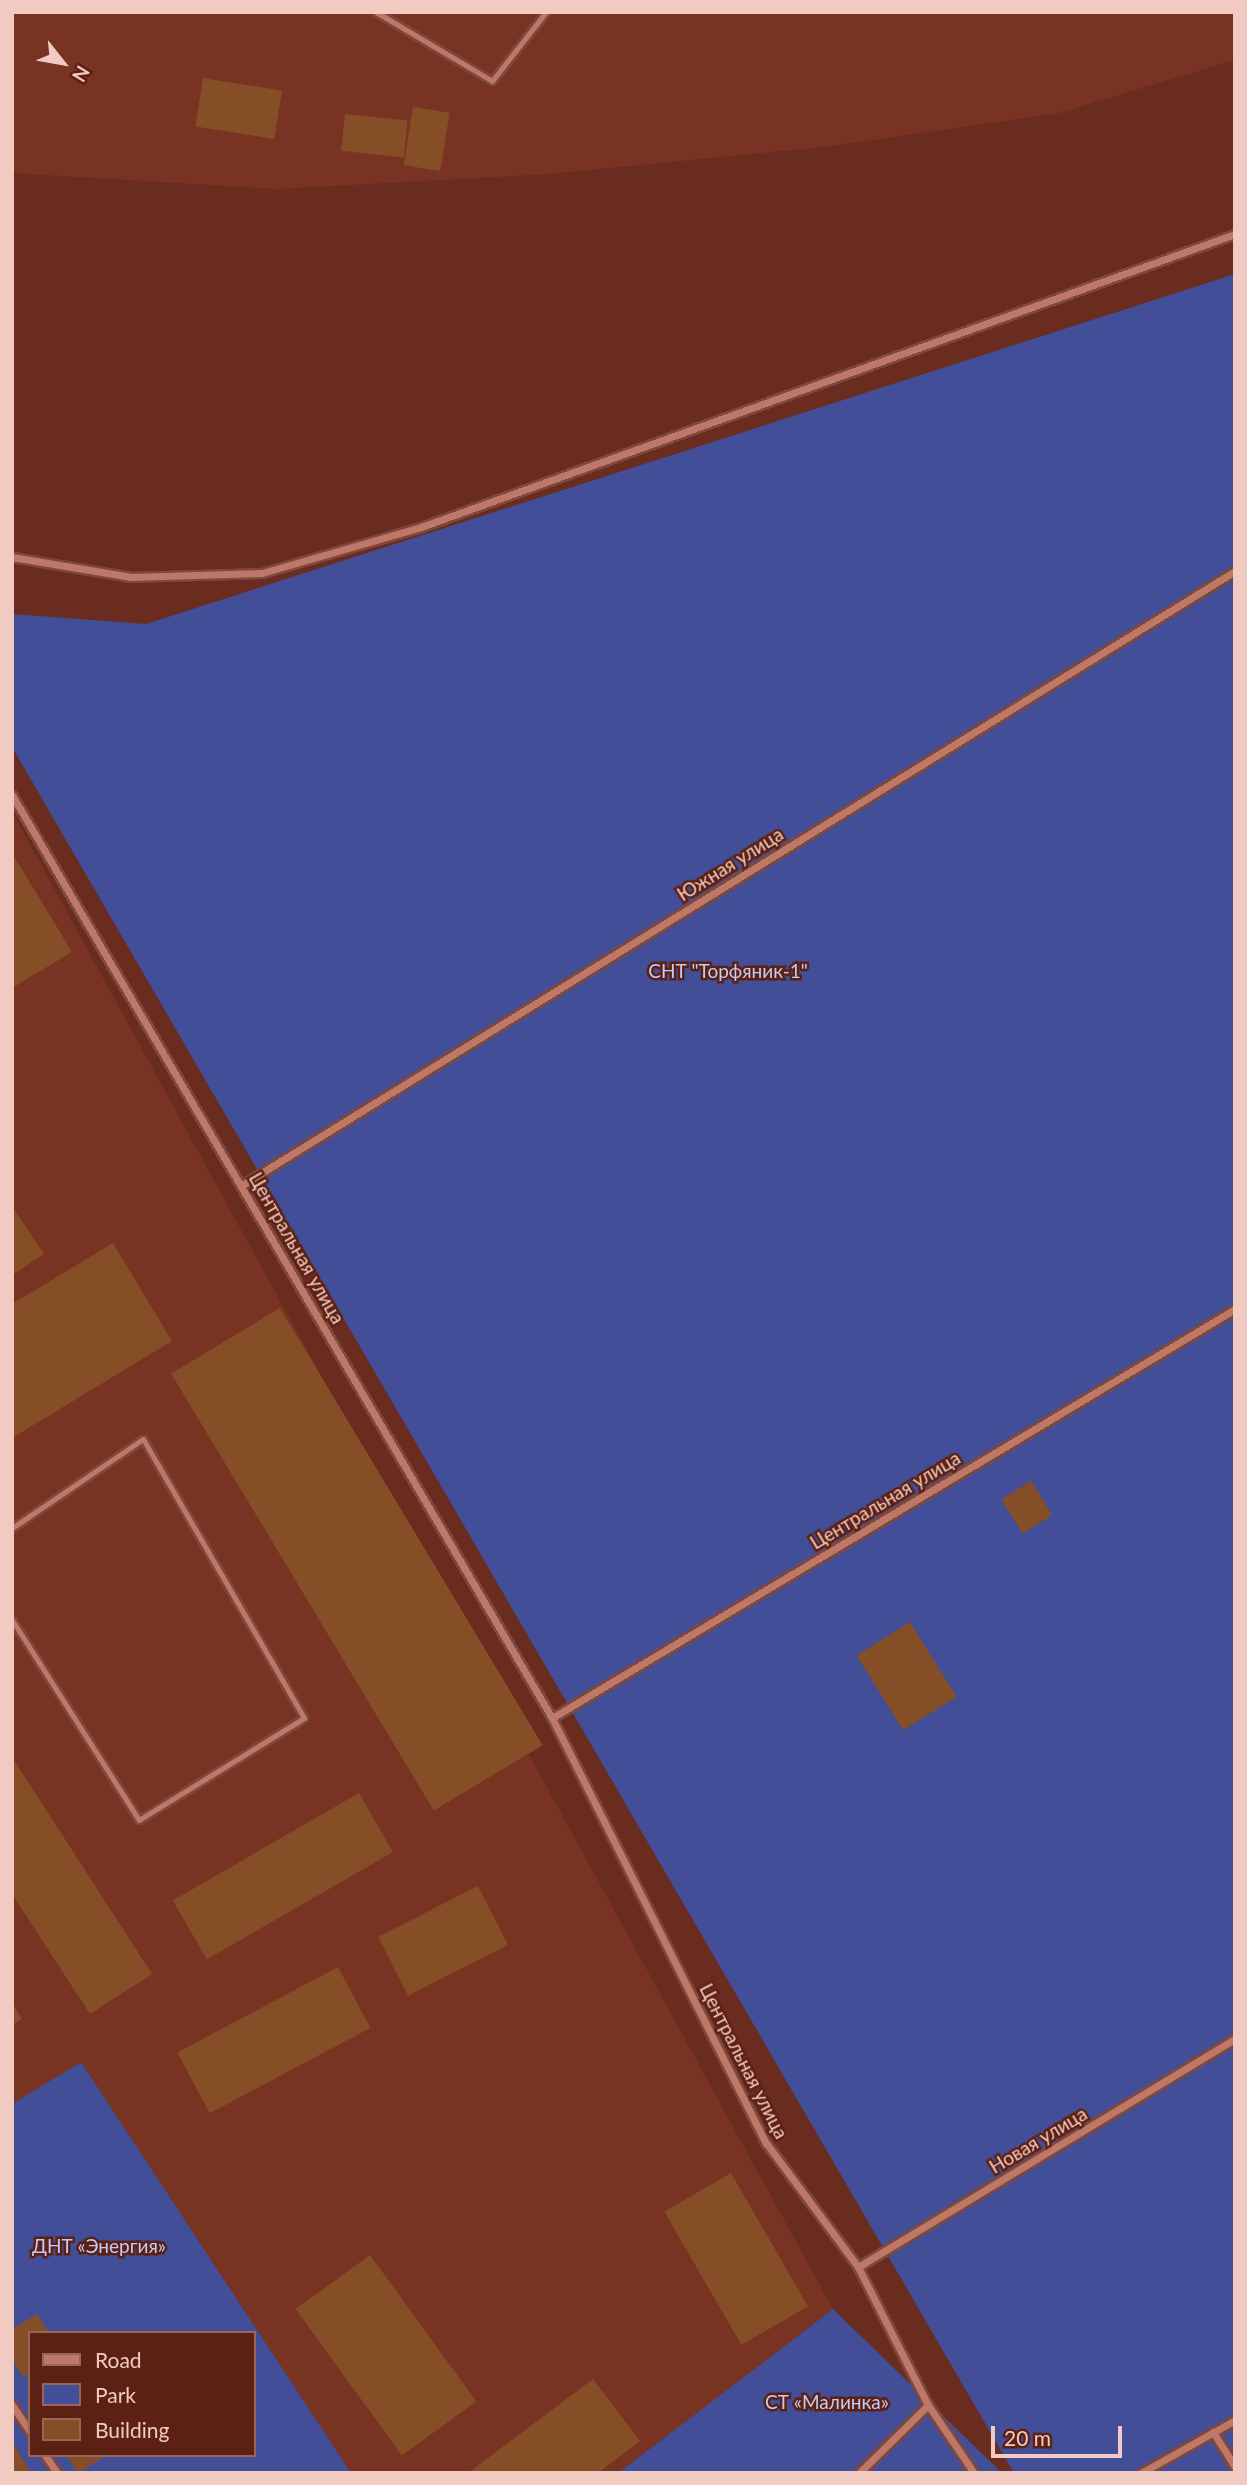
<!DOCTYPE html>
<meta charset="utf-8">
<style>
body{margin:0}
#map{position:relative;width:1247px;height:2485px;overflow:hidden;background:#6a2c1e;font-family:Lato,sans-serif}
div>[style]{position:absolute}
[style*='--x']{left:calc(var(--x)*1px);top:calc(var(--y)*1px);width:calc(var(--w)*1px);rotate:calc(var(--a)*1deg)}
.built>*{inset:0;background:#783323}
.green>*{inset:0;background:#434e98}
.building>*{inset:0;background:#854e27;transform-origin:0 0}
.roads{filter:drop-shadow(2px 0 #7e483d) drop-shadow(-2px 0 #7e483d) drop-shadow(0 2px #7e483d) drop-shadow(0 -2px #7e483d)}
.lane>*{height:5px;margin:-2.5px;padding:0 2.5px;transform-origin:2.5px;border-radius:2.5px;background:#be7868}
.street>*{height:7px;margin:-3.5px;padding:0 3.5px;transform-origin:3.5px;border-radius:3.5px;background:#be7868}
span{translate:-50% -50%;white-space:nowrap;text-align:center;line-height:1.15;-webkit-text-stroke:5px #5d2114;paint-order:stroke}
.street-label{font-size:19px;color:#f1cac1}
.park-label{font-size:19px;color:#c0cbf8}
.frame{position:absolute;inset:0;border:14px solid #f1cac1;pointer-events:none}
.legend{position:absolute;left:28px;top:2331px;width:228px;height:126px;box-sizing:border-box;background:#5d2114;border:2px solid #986559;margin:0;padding:9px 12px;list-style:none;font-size:21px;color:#f1cac1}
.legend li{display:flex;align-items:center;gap:14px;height:35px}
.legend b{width:35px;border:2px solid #986559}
.north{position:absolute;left:28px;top:28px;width:70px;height:70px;-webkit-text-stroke:5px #5d2114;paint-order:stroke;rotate:121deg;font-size:19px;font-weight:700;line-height:28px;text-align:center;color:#f1cac1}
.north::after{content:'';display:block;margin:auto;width:24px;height:32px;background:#f1cac1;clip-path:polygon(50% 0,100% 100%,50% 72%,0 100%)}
.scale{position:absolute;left:991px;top:2426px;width:131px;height:32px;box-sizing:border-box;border:4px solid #f1cac1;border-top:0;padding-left:9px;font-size:21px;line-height:24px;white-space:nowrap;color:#f1cac1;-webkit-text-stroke:5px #5d2114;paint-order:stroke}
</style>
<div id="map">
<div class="built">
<i style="clip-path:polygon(12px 12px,1235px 12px,1235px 60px,1059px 113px,832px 146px,549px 174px,277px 189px,12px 173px)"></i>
<i style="clip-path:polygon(12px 812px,833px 2309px,618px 2473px,351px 2473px,81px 2062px,12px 2104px)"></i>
</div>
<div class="green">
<i style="clip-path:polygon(1235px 274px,1235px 2473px,1014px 2473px,12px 747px,12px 614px,146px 624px)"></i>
<i style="clip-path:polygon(evenodd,81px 2062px,351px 2473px,12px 2473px,12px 2104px,81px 2062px,30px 2333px,254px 2333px,254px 2455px,30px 2455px,30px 2333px)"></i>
<i style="clip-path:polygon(833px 2309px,1002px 2473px,618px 2473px)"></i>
</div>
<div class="building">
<i style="left:203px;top:78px;width:80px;height:49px;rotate:9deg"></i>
<i style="left:413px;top:107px;width:37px;height:59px;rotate:9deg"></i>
<i style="left:345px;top:114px;width:63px;height:37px;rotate:6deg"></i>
<i style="clip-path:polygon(12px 853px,72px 952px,12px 988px)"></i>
<i style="clip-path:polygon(12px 1206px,44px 1254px,12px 1275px)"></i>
<i style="clip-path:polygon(113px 1243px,172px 1341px,12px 1438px,12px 1304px)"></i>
<i style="left:280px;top:1308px;width:510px;height:127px;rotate:59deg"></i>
<i style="left:1031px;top:1481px;width:40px;height:35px;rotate:58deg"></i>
<i style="left:910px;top:1622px;width:88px;height:63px;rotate:58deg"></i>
<i style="clip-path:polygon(12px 1757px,152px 1974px,90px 2014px,12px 1894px)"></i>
<i style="left:359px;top:1793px;width:68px;height:215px;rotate:60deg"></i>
<i style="left:478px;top:1886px;width:66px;height:112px;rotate:63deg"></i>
<i style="left:338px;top:1967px;width:69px;height:182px;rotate:62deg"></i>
<i style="clip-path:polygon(12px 2002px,22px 2019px,12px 2025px)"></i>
<i style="left:731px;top:2173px;width:154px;height:77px;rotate:60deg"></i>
<i style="left:370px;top:2255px;width:181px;height:92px;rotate:54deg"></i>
<i style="clip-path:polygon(37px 2314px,49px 2333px,30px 2333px,30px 2373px,23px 2377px,12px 2359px,12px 2329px)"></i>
<i style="clip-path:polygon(593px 2379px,640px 2441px,598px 2473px,468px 2473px)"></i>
<i style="clip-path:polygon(12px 2441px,31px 2473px,12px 2473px)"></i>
<i style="clip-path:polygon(66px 2455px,107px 2455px,78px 2473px)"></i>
</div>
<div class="roads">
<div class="lane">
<i style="--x:376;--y:12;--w:135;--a:30.7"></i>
<i style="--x:492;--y:81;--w:88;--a:-52"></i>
<i style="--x:12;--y:1528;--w:158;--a:-34.2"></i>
<i style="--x:143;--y:1439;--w:322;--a:60"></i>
<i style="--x:304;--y:1718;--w:194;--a:148.3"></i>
<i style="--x:139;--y:1820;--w:237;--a:-122.4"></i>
</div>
<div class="street">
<i style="--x:12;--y:557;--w:121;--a:9.5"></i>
<i style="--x:131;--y:577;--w:131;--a:-1.7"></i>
<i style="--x:262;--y:573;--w:166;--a:-16.1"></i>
<i style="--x:421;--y:527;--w:865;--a:-19.8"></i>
<i style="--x:12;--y:795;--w:1069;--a:59.67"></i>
<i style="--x:552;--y:1718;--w:476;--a:63.3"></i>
<i style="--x:766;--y:2143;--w:154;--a:53.4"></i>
<i style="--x:858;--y:2267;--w:155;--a:63.1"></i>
<i style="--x:928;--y:2405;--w:82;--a:55.9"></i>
<i style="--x:242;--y:1185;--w:1167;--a:-31.73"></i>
<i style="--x:552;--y:1718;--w:796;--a:-30.91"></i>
<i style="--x:858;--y:2267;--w:441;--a:-31.2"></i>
<i style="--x:12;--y:2405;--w:32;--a:56"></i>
<i style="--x:1213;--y:2432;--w:41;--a:57.8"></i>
<i style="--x:45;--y:2455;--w:22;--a:56"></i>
<i style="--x:859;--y:2473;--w:97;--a:-44.6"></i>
<i style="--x:1141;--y:2473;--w:108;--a:-29.4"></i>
</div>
</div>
<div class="street-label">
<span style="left:730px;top:864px;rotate:-32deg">Южная улица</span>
<span style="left:297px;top:1248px;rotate:60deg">Центральная улица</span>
<span style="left:885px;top:1500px;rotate:-31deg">Центральная улица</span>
<span style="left:744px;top:2061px;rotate:63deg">Центральная улица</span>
<span style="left:1038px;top:2140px;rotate:-31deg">Новая улица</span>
</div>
<div class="park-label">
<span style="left:728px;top:971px">СНТ "Торфяник-1"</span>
<span style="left:99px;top:2246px">ДНТ «Энергия»</span>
<span style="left:827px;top:2402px">CТ «Малинка»</span>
</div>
<div class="frame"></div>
<ul class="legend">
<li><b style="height:9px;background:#be7868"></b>Road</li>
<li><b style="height:19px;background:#434e98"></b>Park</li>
<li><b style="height:19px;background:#854e27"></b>Building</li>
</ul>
<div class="north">N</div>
<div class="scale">20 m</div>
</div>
